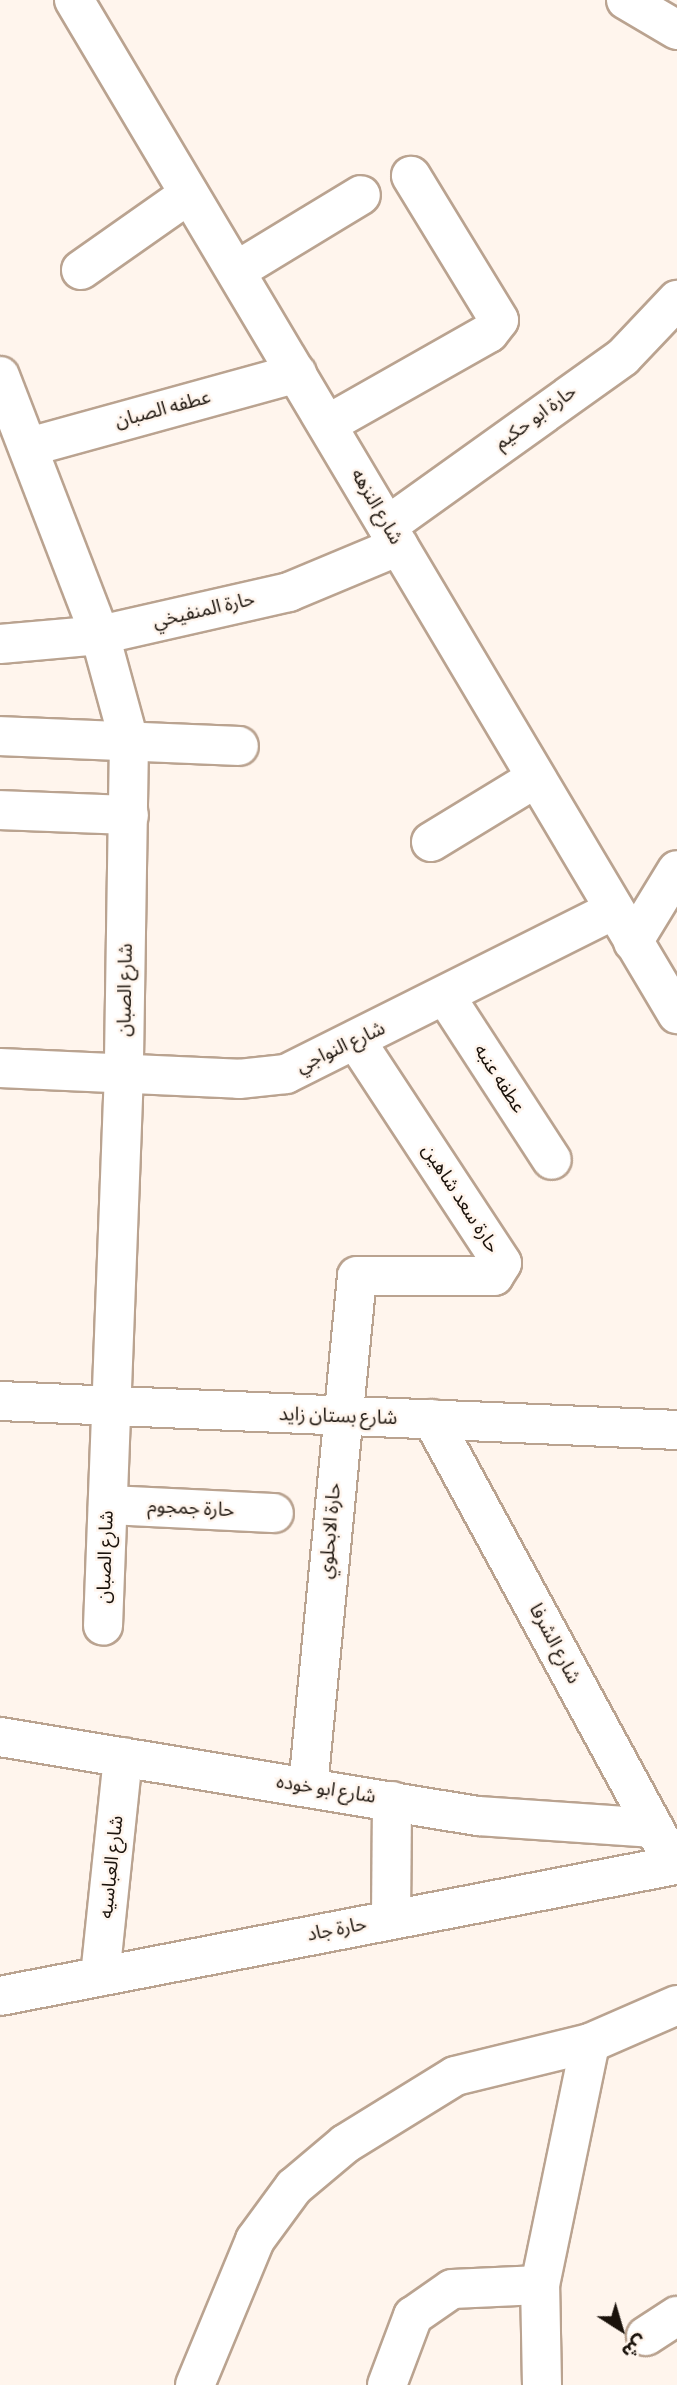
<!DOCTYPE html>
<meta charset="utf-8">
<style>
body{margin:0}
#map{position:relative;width:677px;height:2385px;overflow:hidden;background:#fff5ed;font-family:"Source Sans 3","Noto Sans Arabic",sans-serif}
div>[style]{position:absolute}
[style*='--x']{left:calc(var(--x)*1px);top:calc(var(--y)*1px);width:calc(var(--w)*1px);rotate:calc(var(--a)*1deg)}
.roads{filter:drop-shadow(2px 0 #baa390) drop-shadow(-2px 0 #baa390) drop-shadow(0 2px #baa390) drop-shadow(0 -2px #baa390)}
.minor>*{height:38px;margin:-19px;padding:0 19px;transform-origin:19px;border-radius:19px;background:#fff}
span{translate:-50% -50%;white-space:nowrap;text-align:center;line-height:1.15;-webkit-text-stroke:5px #fff5ed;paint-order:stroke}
.street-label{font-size:19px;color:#1a120b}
.north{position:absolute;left:586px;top:2294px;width:70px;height:70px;-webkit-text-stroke:5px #fff5ed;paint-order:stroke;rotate:143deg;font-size:19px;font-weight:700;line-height:28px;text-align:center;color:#1a120b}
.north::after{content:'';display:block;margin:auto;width:24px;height:32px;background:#1a120b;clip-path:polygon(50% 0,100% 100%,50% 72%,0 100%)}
</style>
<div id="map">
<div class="roads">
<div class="minor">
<i style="--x:74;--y:0;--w:1180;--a:59.26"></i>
<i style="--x:626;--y:0;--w:59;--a:30.5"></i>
<i style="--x:81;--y:270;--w:132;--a:-35.1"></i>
<i style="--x:236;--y:271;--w:146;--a:-31.3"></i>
<i style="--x:0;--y:376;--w:278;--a:68.9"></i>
<i style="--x:100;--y:635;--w:110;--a:74.7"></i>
<i style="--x:129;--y:741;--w:331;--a:90.9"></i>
<i style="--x:124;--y:1072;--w:554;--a:92.17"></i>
<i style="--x:328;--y:424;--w:185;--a:-29.5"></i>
<i style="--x:489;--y:333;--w:16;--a:-52"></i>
<i style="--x:499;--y:320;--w:169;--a:-121.4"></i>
<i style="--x:29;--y:447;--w:278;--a:-15.4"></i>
<i style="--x:387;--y:526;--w:290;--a:-35.6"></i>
<i style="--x:623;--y:357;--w:79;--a:-46.5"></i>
<i style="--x:0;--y:644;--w:100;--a:-5.1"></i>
<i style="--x:100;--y:635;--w:194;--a:-12.8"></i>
<i style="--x:289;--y:592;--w:119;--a:-22.7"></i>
<i style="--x:0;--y:736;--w:239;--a:2.4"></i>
<i style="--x:0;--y:810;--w:129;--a:2.2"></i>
<i style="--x:431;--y:842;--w:123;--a:-31.4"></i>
<i style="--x:633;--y:942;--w:84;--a:-58.6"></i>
<i style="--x:446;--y:997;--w:194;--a:57"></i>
<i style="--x:0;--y:1068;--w:239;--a:2.6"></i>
<i style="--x:239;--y:1079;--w:47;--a:-6.1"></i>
<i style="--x:286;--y:1074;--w:367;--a:-26.6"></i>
<i style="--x:0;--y:1401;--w:678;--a:2.45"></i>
<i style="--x:432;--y:1419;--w:486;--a:61.5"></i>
<i style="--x:108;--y:1505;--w:166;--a:2.8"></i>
<i style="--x:0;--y:1737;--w:485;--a:9.4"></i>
<i style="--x:479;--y:1816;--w:175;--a:3.9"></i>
<i style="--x:308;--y:1787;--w:513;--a:-84.52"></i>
<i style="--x:357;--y:1276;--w:137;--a:0"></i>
<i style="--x:494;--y:1276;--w:15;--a:-58"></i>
<i style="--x:502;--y:1263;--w:264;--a:-123.3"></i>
<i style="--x:391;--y:1919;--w:118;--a:-89.5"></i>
<i style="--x:100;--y:1976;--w:220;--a:-84"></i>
<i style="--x:0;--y:1996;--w:688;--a:-10.98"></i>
<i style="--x:646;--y:2336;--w:37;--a:-33"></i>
<i style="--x:195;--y:2385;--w:157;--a:-67.5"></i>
<i style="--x:255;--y:2240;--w:66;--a:-53.7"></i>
<i style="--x:294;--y:2187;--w:67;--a:-40.1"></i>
<i style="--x:345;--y:2144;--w:129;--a:-31.7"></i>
<i style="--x:455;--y:2076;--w:139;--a:-13.7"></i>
<i style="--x:590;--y:2043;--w:95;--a:-23.6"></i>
<i style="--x:387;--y:2385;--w:74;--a:-69.4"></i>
<i style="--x:413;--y:2316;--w:47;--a:-34.7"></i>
<i style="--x:452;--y:2289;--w:88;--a:-2.6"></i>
<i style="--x:542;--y:2385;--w:100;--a:-91.1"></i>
<i style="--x:540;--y:2285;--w:247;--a:-78.3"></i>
</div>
</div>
<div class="street-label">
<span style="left:163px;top:410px;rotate:-15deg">عطفه الصبان</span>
<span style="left:536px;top:418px;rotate:-36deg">حارة ابو حكيم</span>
<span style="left:376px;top:507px;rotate:60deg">شارع النزهه</span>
<span style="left:204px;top:611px;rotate:-13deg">حارة المنفيخي</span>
<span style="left:126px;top:990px;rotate:-89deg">شارع الصبان</span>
<span style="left:341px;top:1048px;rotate:-25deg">شارع النواجي</span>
<span style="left:499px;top:1079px;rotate:57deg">عطفه عنبه</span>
<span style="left:460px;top:1199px;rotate:57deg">حارة سعد شاهين</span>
<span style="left:338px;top:1417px;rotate:2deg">شارع بستان زايد</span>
<span style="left:191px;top:1509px;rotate:3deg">حارة جمجوم</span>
<span style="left:331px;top:1531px;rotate:-85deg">حارة الابحلوي</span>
<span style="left:106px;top:1557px;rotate:-88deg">شارع الصبان</span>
<span style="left:554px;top:1644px;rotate:62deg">شارع الشرفا</span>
<span style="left:326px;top:1790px;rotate:9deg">شارع ابو خوده</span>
<span style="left:112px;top:1867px;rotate:-84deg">شارع العباسيه</span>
<span style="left:337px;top:1930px;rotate:-11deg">حارة جاد</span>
</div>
<div class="north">ش</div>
</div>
